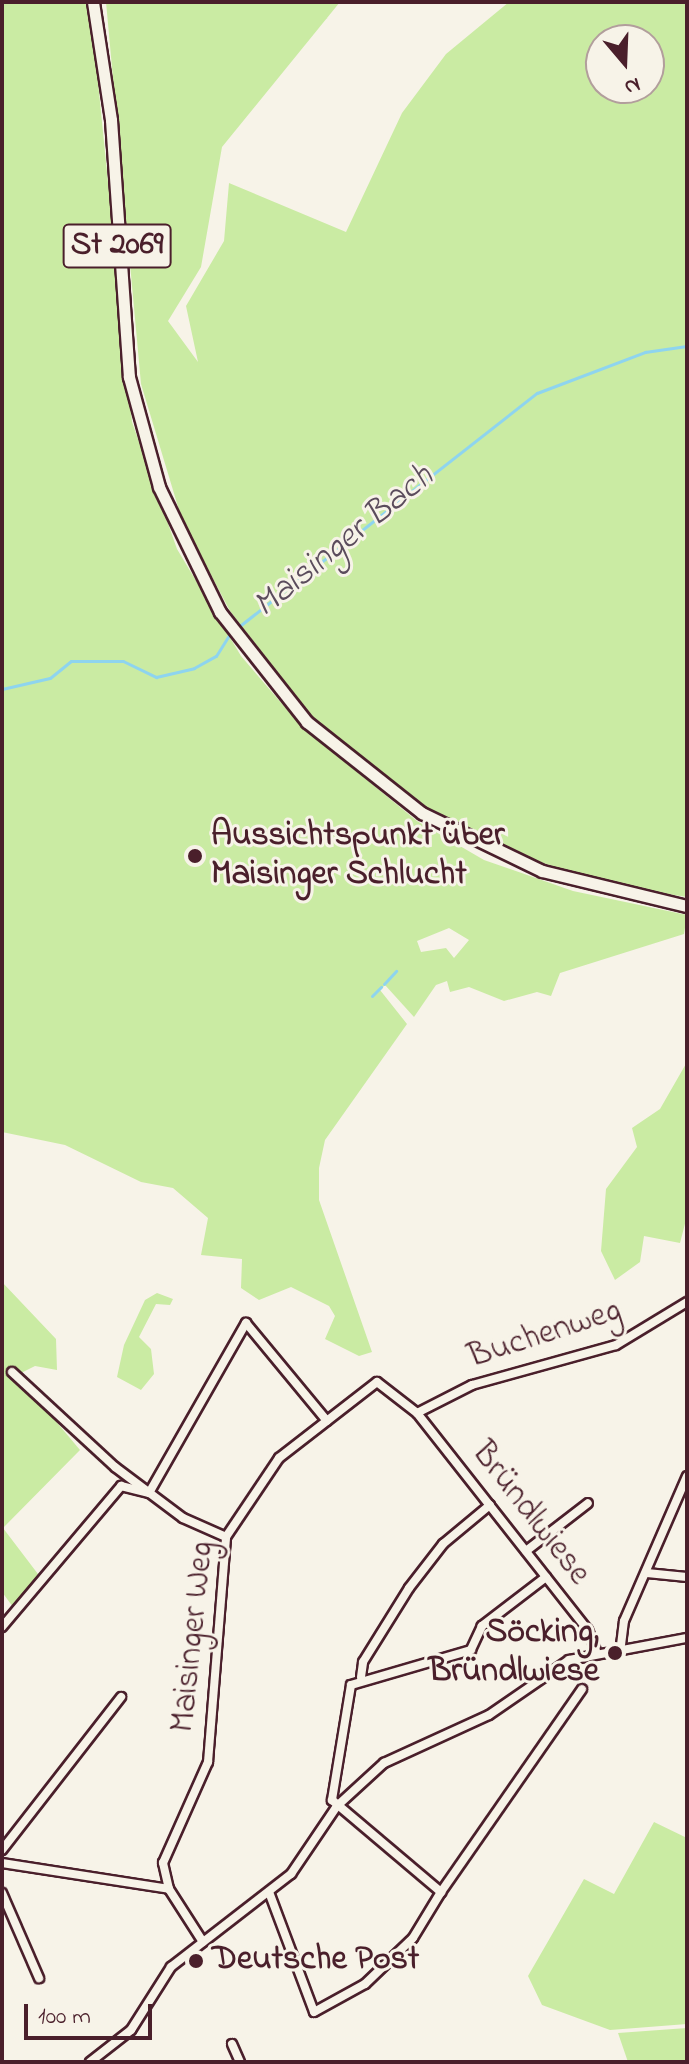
<!DOCTYPE html>
<meta charset="utf-8">
<style>
body{margin:0}
#map{position:relative;width:689px;height:2064px;overflow:hidden;background:#f7f3e8;font-family:"Indie Flower",sans-serif}
div>[style]{position:absolute}
[style*='--x']{left:calc(var(--x)*1px);top:calc(var(--y)*1px);width:calc(var(--w)*1px);rotate:calc(var(--a)*1deg)}
.green>*{inset:0;background:#caeba3}
.stream>*{height:3px;margin:-1.5px;padding:0 1.5px;transform-origin:1.5px;border-radius:1.5px;background:#8ed4ef}
.roads{filter:drop-shadow(2px 0 #4a1f2b) drop-shadow(-2px 0 #4a1f2b) drop-shadow(0 2px #4a1f2b) drop-shadow(0 -2px #4a1f2b)}
.minor>*{height:8px;margin:-4px;padding:0 4px;transform-origin:4px;border-radius:4px;background:#f7f3e8}
.major>*{height:11px;margin:-5.5px;padding:0 5.5px;transform-origin:5.5px;border-radius:5.5px;background:#f7f3e8}
.dots>*{width:22px;height:22px;translate:-50% -50%;box-sizing:border-box;border:4px solid #f7f3e8;border-radius:50%}
span{translate:-50% -50%;white-space:nowrap;text-align:center;line-height:1.15;-webkit-text-stroke:6px #f7f3e8;paint-order:stroke}
.shield-label span{padding:2px 6px;background:#f7f3e8;border:2px solid;border-radius:6px;-webkit-text-stroke-width:0}
.shield-label{font-size:32px;color:#4a1f2b;font-weight:700}
.poi-label{font-size:34px;color:#4a1f2b;font-weight:700}
.left{translate:0 -50%;text-align:left}
.right{translate:-100% -50%;text-align:right}
.street-label{font-size:34px;color:#4a1f2b}
.water-label{font-size:36px;color:#5b4c5c;font-style:italic}
.frame{position:absolute;inset:0;border:4px solid #4a1f2b;pointer-events:none}
.north{position:absolute;left:585px;top:24px;width:80px;height:80px;box-sizing:border-box;background:#f7f3e8;border:2px solid #b29e9c;border-radius:50%;rotate:161deg;font-size:22px;font-weight:700;line-height:32px;text-align:center;color:#4a1f2b}
.north::after{content:'';display:block;margin:auto;width:28px;height:36px;background:#4a1f2b;clip-path:polygon(50% 0,100% 100%,50% 72%,0 100%)}
.scale{position:absolute;left:24px;top:2004px;width:128px;height:36px;box-sizing:border-box;border:4px solid #4a1f2b;border-top:0;padding-left:10px;font-size:24px;line-height:28px;white-space:nowrap;color:#4a1f2b;-webkit-text-stroke:6px #f7f3e8;paint-order:stroke}
</style>
<div id="map">
<div class="green">
<i style="clip-path:polygon(evenodd,2px 2px,90px 2px,132px 422px,177px 549px,241px 656px,301px 726px,417px 821px,484px 860px,573px 891px,687px 915px,684px 934px,560px 973px,551px 996px,537px 992px,504px 1001px,469px 987px,450px 992px,447px 981px,436px 985px,414px 1017px,385px 985px,380px 990px,407px 1024px,325px 1140px,319px 1168px,319px 1200px,372px 1352px,359px 1356px,325px 1339px,335px 1316px,329px 1306px,291px 1287px,259px 1300px,241px 1288px,242px 1259px,201px 1255px,208px 1218px,173px 1188px,141px 1182px,65px 1145px,2px 1132px,2px 2px,449px 928px,469px 940px,454px 958px,446px 948px,421px 952px,417px 941px,449px 928px)"></i>
<i style="clip-path:polygon(evenodd,106px 2px,340px 2px,222px 147px,201px 267px,168px 321px,198px 362px,186px 306px,224px 241px,229px 183px,346px 232px,402px 113px,446px 54px,509px 2px,687px 2px,687px 897px,608px 885px,517px 854px,428px 808px,313px 718px,230px 611px,182px 520px,141px 384px,106px 2px,601px 40px,649px 40px,649px 88px,601px 88px,601px 40px)"></i>
<i style="clip-path:polygon(687px 1062px,687px 1216px,680px 1243px,644px 1236px,640px 1262px,615px 1280px,601px 1251px,606px 1189px,637px 1147px,632px 1128px,660px 1109px)"></i>
<i style="clip-path:polygon(2px 1282px,56px 1339px,57px 1370px,35px 1366px,17px 1375px,80px 1450px,3px 1528px,41px 1578px,13px 1607px,2px 1592px)"></i>
<i style="clip-path:polygon(157px 1293px,173px 1299px,170px 1305px,156px 1304px,139px 1337px,151px 1349px,154px 1374px,141px 1390px,117px 1377px,124px 1345px,145px 1300px)"></i>
<i style="clip-path:polygon(654px 1822px,687px 1838px,687px 2024px,610px 2030px,542px 2005px,528px 1976px,584px 1879px,614px 1894px)"></i>
<i style="clip-path:polygon(687px 2028px,687px 2062px,628px 2062px,618px 2033px)"></i>
</div>
<div class="stream">
<i style="--x:237;--y:628;--w:381;--a:-38.1"></i>
<i style="--x:537;--y:393;--w:116;--a:-20.8"></i>
<i style="--x:645;--y:352;--w:42;--a:-8.1"></i>
<i style="--x:2;--y:689;--w:49;--a:-12.9"></i>
<i style="--x:50;--y:678;--w:27;--a:-39"></i>
<i style="--x:71;--y:661;--w:52;--a:0"></i>
<i style="--x:123;--y:661;--w:37;--a:26"></i>
<i style="--x:156;--y:677;--w:39;--a:-13"></i>
<i style="--x:194;--y:668;--w:25;--a:-29"></i>
<i style="--x:216;--y:656;--w:28;--a:-58"></i>
<i style="--x:384;--y:984;--w:18;--a:-47"></i>
<i style="--x:372;--y:996;--w:13;--a:-45"></i>
</div>
<div class="roads">
<div class="minor">
<i style="--x:12;--y:1372;--w:140;--a:42.7"></i>
<i style="--x:115;--y:1467;--w:85;--a:36.9"></i>
<i style="--x:183;--y:1518;--w:47;--a:23.8"></i>
<i style="--x:417;--y:1413;--w:62;--a:-27"></i>
<i style="--x:472;--y:1385;--w:149;--a:-15.5"></i>
<i style="--x:616;--y:1345;--w:83;--a:-31.2"></i>
<i style="--x:526;--y:1551;--w:78;--a:-37.7"></i>
<i style="--x:647;--y:1573;--w:40;--a:5.7"></i>
<i style="--x:546;--y:1577;--w:81;--a:142.6"></i>
<i style="--x:482;--y:1626;--w:26;--a:115"></i>
<i style="--x:471;--y:1650;--w:125;--a:163.7"></i>
<i style="--x:351;--y:1685;--w:117;--a:99.4"></i>
<i style="--x:332;--y:1800;--w:143;--a:40.2"></i>
<i style="--x:441;--y:1892;--w:247;--a:-55.2"></i>
<i style="--x:2;--y:1627;--w:185;--a:-49.8"></i>
<i style="--x:121;--y:1486;--w:29;--a:14"></i>
<i style="--x:149;--y:1493;--w:196;--a:-60.3"></i>
<i style="--x:246;--y:1323;--w:127;--a:50.4"></i>
<i style="--x:621;--y:1645;--w:24;--a:-83"></i>
<i style="--x:624;--y:1621;--w:158;--a:-66.5"></i>
<i style="--x:361;--y:1677;--w:15;--a:-82"></i>
<i style="--x:363;--y:1662;--w:87;--a:-58.1"></i>
<i style="--x:409;--y:1588;--w:56;--a:-52.3"></i>
<i style="--x:443;--y:1544;--w:61;--a:-39.7"></i>
<i style="--x:2;--y:1850;--w:194;--a:-52.1"></i>
<i style="--x:2;--y:1863;--w:169;--a:8.8"></i>
<i style="--x:269;--y:1892;--w:128;--a:69.4"></i>
<i style="--x:314;--y:2012;--w:58;--a:-28.8"></i>
<i style="--x:365;--y:1984;--w:66;--a:-43.8"></i>
<i style="--x:413;--y:1938;--w:54;--a:-58.7"></i>
<i style="--x:2;--y:1893;--w:93;--a:66.5"></i>
<i style="--x:203;--y:1942;--w:63;--a:-122.7"></i>
<i style="--x:169;--y:1889;--w:27;--a:-103"></i>
<i style="--x:163;--y:1863;--w:111;--a:-66"></i>
<i style="--x:208;--y:1762;--w:226;--a:-85.4"></i>
<i style="--x:226;--y:1537;--w:95;--a:-56.1"></i>
<i style="--x:279;--y:1458;--w:124;--a:-37.8"></i>
<i style="--x:377;--y:1382;--w:51;--a:37.8"></i>
<i style="--x:417;--y:1413;--w:276;--a:51.8"></i>
<i style="--x:588;--y:1630;--w:22;--a:69"></i>
<i style="--x:232;--y:2044;--w:20;--a:66"></i>
<i style="--x:90;--y:2062;--w:52;--a:-38"></i>
<i style="--x:131;--y:2030;--w:75;--a:-57.6"></i>
<i style="--x:171;--y:1967;--w:152;--a:-37.8"></i>
<i style="--x:291;--y:1874;--w:82;--a:-55.9"></i>
<i style="--x:337;--y:1806;--w:64;--a:-42.5"></i>
<i style="--x:384;--y:1763;--w:115;--a:-24.6"></i>
<i style="--x:489;--y:1715;--w:97;--a:-34.5"></i>
<i style="--x:569;--y:1660;--w:120;--a:-10.6"></i>
</div>
<div class="major">
<i style="--x:93;--y:2;--w:119;--a:81.3"></i>
<i style="--x:111;--y:120;--w:258;--a:86"></i>
<i style="--x:129;--y:377;--w:114;--a:74.7"></i>
<i style="--x:159;--y:487;--w:139;--a:64"></i>
<i style="--x:220;--y:612;--w:140;--a:51.7"></i>
<i style="--x:307;--y:722;--w:147;--a:38.4"></i>
<i style="--x:422;--y:813;--w:133;--a:25.8"></i>
<i style="--x:542;--y:871;--w:149;--a:13.6"></i>
</div>
</div>
<div class="dots">
<i style="left:195px;top:856px;background:#4a1f2b"></i>
<i style="left:615px;top:1653px;background:#4a1f2b"></i>
<i style="left:196px;top:1961px;background:#4a1f2b"></i>
</div>
<div class="shield-label">
<span style="left:117px;top:246px">St 2069</span>
</div>
<div class="poi-label">
<span class="left" style="left:211px;top:856px">Aussichtspunkt über<br>Maisinger Schlucht</span>
<span class="right" style="left:599px;top:1653px">Söcking,<br>Bründlwiese</span>
<span class="left" style="left:212px;top:1961px">Deutsche Post</span>
</div>
<div class="street-label">
<span style="left:545px;top:1335px;rotate:-18deg">Buchenweg</span>
<span style="left:530px;top:1514px;rotate:52deg">Bründlwiese</span>
<span style="left:194px;top:1637px;rotate:-84deg">Maisinger Weg</span>
</div>
<div class="water-label">
<span style="left:344px;top:542px;rotate:-39deg">Maisinger Bach</span>
</div>
<div class="frame"></div>
<div class="north">N</div>
<div class="scale">100 m</div>
</div>
